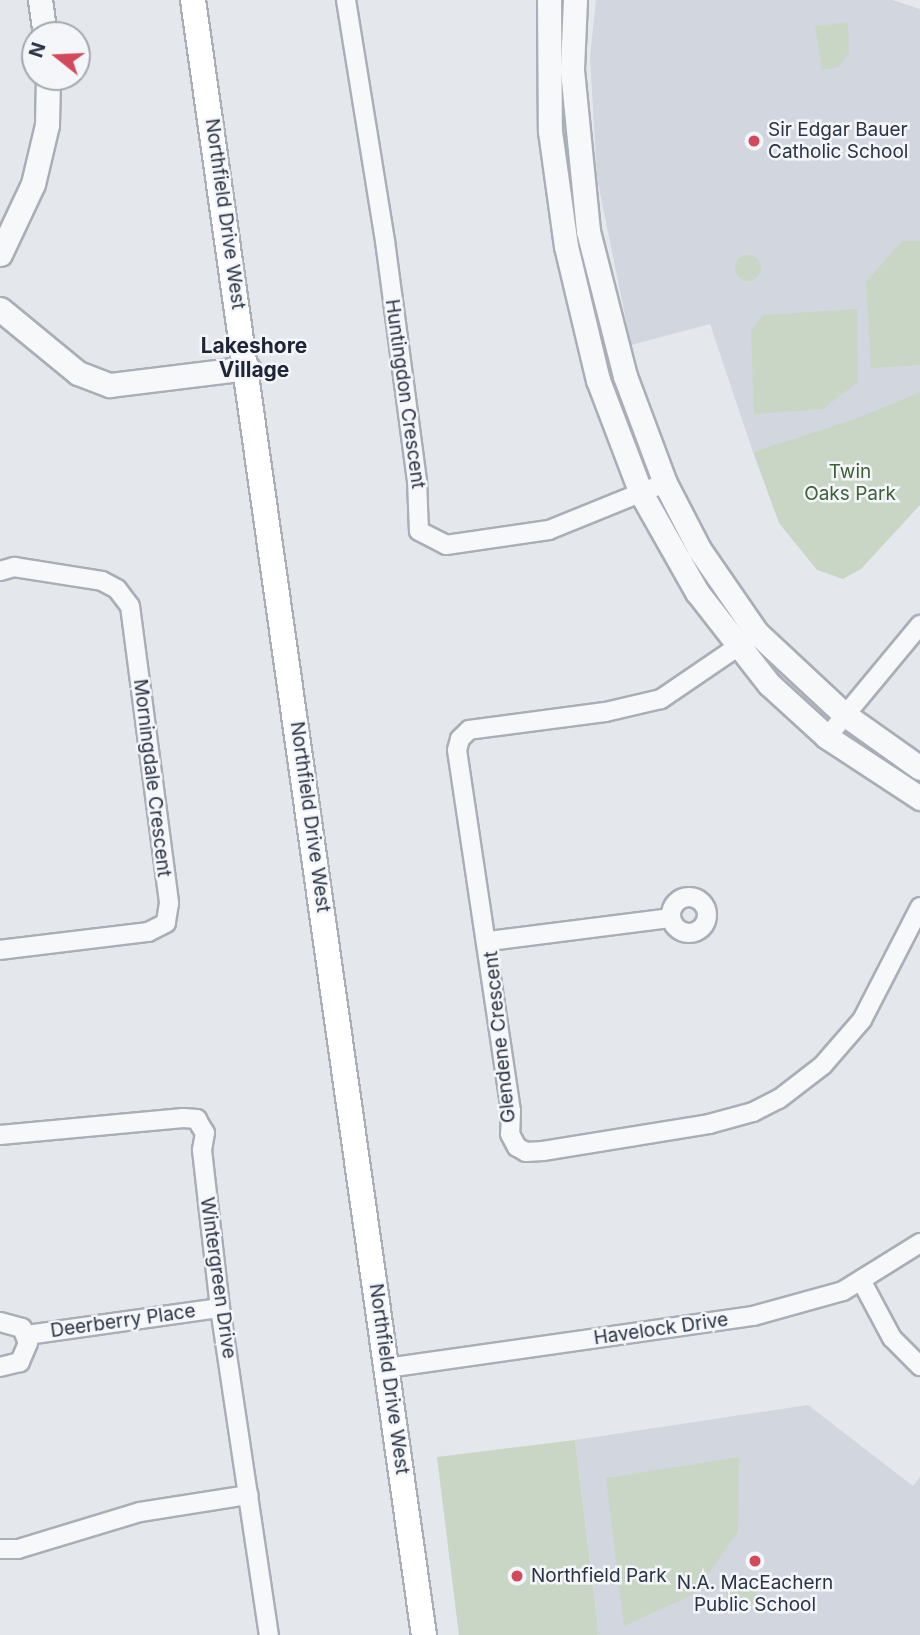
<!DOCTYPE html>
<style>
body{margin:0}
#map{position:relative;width:920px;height:1635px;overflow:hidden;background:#e4e7ec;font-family:Inter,sans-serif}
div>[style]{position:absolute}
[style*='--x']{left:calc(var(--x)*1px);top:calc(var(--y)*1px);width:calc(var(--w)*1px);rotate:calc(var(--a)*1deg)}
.built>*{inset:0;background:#d2d6de}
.green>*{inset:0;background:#c9d6c5;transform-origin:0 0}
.round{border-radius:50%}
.roads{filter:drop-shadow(2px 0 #a9aeb7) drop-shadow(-2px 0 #a9aeb7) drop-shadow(0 2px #a9aeb7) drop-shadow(0 -2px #a9aeb7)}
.minor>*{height:18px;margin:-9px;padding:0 9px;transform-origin:9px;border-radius:9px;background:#f7f8fa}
.minor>.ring{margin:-9px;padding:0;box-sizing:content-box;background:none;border:18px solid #f7f8fa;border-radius:50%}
.tertiary>*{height:23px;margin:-11.5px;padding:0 11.5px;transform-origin:11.5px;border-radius:11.5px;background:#f7f8fa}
.secondary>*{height:24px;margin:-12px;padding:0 12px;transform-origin:12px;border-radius:12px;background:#fff}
.dots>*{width:19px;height:19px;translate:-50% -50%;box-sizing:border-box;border:4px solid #f4f6f9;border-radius:50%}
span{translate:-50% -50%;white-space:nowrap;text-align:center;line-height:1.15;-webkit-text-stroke:5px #f4f6f9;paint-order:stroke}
.poi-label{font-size:19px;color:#2b3445}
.left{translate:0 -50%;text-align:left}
.street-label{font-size:19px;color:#2b3445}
.park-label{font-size:19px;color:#3f6138}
.neighbourhood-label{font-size:21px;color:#1d2536;font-weight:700}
.north{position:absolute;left:21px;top:21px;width:70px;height:70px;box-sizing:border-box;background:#f4f6f9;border:2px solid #a4a8b1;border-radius:50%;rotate:288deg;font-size:19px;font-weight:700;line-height:28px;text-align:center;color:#2b3445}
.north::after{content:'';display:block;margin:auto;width:24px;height:32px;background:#d1495b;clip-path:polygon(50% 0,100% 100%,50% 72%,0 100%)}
</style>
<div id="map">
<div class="built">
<i style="clip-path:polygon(596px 0,892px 0,920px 9px,920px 401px,753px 452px,710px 324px,631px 345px,597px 178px,590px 57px)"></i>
<i style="clip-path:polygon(808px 1405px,913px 1486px,920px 1477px,920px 1635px,599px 1635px,575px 1440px)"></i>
</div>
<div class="green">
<i style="clip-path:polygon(564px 3px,585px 262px,592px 293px,589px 301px,559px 142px,560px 10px)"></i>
<i style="clip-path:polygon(848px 22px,849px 53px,838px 67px,822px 70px,815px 26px)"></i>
<i style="clip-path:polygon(902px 241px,920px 241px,920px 365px,871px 368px,866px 282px)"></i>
<i class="round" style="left:735px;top:255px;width:26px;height:26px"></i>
<i style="clip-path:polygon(857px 309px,858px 382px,823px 409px,754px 414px,751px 330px,763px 315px)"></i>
<i style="clip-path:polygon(920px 392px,920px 505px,861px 569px,843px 579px,817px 570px,779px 523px,753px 452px,858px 418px)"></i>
<i style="left:575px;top:1440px;width:196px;height:139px;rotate:83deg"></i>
<i style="clip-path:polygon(739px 1457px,738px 1532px,694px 1594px,624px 1626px,606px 1478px)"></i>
<i class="round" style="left:726px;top:1580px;width:30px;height:30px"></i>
</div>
<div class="roads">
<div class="minor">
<i style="--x:346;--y:0;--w:244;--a:80.8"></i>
<i style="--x:385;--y:241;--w:241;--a:82.4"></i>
<i style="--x:417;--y:480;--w:51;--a:87.8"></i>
<i style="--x:419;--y:531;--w:30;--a:27"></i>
<i style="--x:446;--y:545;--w:104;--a:-8.3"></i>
<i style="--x:549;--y:530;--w:125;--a:-22.1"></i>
<i style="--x:0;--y:571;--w:15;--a:-16"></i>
<i style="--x:14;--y:567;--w:89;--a:9"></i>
<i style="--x:102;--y:581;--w:17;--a:28"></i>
<i style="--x:117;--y:589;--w:21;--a:53"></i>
<i style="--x:130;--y:606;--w:300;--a:82.5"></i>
<i style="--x:169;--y:903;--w:20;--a:99"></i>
<i style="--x:166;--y:923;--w:20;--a:153"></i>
<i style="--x:148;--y:932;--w:149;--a:173.1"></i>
<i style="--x:749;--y:639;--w:107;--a:145.7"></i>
<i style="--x:661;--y:699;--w:57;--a:166.9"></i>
<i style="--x:605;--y:712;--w:137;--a:172.5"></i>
<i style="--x:469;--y:730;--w:13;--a:135"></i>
<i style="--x:460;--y:739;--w:11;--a:105"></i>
<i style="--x:457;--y:750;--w:365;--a:81.5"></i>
<i style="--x:511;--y:1111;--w:23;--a:92"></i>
<i style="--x:510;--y:1134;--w:15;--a:62"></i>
<i style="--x:517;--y:1147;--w:10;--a:29"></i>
<i style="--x:526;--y:1152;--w:17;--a:-3"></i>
<i style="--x:543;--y:1151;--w:168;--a:-9.2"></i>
<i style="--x:709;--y:1124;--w:46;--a:-15.3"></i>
<i style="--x:753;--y:1112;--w:29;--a:-27"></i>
<i style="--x:779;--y:1099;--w:56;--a:-37.7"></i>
<i style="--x:823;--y:1065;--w:60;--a:-49.1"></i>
<i style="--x:862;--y:1020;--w:127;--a:-62.8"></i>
<i style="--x:827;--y:737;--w:146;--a:-50.3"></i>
<i class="ring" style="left:671px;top:897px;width:18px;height:18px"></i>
<i style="--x:489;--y:941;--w:182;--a:-7.2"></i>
<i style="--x:0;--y:1135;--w:184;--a:-5.3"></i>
<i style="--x:183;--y:1118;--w:14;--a:4"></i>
<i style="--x:197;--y:1119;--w:7;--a:63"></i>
<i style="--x:200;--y:1125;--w:9;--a:58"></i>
<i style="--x:205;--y:1133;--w:17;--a:100"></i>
<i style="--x:202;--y:1150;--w:159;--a:83.5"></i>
<i style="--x:220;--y:1308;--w:331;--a:81.5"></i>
<i style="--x:861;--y:1280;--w:66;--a:61.9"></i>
<i style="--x:892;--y:1338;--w:40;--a:45"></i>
<i style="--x:0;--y:1322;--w:23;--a:15"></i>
<i style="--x:22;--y:1328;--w:16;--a:68"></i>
<i style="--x:28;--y:1343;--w:21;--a:113"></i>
<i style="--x:20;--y:1362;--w:21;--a:166"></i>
<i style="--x:27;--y:1335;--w:195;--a:-8"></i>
<i style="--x:387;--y:1368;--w:370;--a:-8.1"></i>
<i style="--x:753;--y:1316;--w:93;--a:-15.5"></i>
<i style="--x:843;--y:1291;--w:91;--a:-31.9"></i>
<i style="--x:0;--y:1549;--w:18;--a:0"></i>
<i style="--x:18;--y:1549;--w:127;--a:-16.9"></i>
<i style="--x:140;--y:1512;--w:110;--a:-8.9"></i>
</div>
<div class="tertiary">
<i style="--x:40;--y:0;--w:35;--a:82"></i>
<i style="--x:549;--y:0;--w:131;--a:89.6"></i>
<i style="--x:550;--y:131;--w:116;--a:82.1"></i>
<i style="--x:566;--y:246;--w:138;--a:76.6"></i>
<i style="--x:598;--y:380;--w:121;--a:69.2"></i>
<i style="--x:641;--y:493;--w:114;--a:60.5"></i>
<i style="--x:697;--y:592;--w:117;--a:52"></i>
<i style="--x:769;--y:684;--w:79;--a:42.4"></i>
<i style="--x:827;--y:737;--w:111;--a:33.3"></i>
<i style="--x:575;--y:0;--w:70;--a:92.5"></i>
<i style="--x:572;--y:70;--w:162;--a:84.3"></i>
<i style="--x:588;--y:231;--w:150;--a:75.7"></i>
<i style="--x:625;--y:376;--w:114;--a:69.5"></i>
<i style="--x:665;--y:483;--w:74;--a:62.7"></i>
<i style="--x:699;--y:549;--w:102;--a:55.4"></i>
<i style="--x:757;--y:633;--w:119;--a:43"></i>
<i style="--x:844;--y:714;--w:93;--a:35.4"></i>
<i style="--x:0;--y:254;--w:77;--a:-64.8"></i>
<i style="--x:33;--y:184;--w:61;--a:-76.7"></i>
<i style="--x:47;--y:125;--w:48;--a:-88.8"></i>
<i style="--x:0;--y:309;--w:101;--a:39.4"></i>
<i style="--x:78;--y:373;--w:34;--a:21"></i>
<i style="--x:110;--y:385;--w:139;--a:-7"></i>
</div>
<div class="secondary">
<i style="--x:193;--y:0;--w:1651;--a:81.96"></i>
</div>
</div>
<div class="dots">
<i style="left:754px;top:141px;background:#d1495b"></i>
<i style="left:755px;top:1561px;background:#d1495b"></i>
<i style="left:517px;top:1576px;background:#d1495b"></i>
</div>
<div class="poi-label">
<span class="left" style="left:768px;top:141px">Sir Edgar Bauer<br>Catholic School</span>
<span class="left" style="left:531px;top:1576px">Northfield Park</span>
<span style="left:755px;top:1594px">N.A. MacEachern<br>Public School</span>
</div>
<div class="street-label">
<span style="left:225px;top:214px;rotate:82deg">Northfield Drive West</span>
<span style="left:405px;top:394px;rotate:82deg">Huntingdon Crescent</span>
<span style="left:152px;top:778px;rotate:83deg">Morningdale Crescent</span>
<span style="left:310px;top:817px;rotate:82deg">Northfield Drive West</span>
<span style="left:500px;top:1037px;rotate:-96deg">Glendene Crescent</span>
<span style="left:218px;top:1278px;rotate:82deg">Wintergreen Drive</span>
<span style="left:123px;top:1321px;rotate:-8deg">Deerberry Place</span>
<span style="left:661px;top:1329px;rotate:-8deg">Havelock Drive</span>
<span style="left:389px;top:1379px;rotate:82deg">Northfield Drive West</span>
</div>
<div class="park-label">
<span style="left:850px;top:483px">Twin<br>Oaks Park</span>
</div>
<div class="neighbourhood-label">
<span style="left:254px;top:358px">Lakeshore<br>Village</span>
</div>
<div class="north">N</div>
</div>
